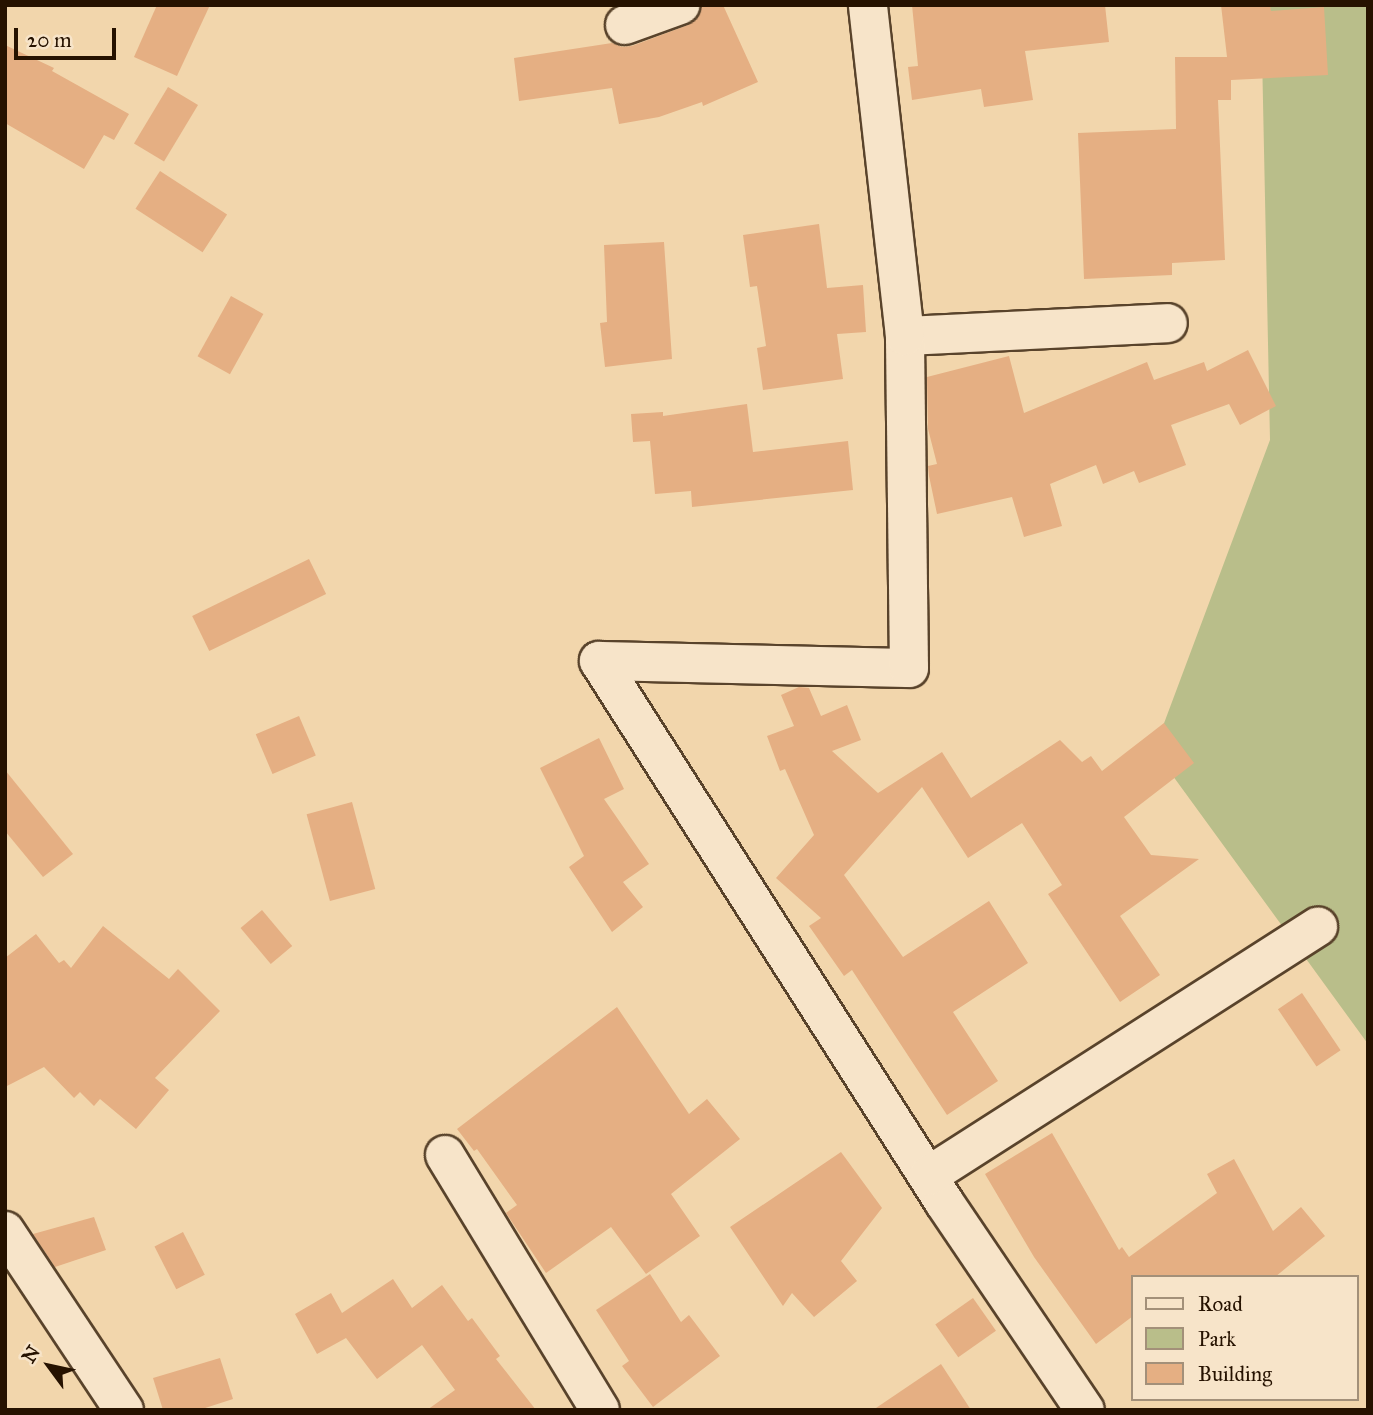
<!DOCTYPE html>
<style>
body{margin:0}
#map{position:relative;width:1373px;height:1415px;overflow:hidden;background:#f2d6ac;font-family:"IM FELL Great Primer",serif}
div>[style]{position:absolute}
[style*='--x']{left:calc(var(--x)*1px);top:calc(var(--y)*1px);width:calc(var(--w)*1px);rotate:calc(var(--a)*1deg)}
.green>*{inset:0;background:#b9be8a}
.building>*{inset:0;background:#e5af83;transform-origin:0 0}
.roads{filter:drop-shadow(2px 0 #59432b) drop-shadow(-2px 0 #59432b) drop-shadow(0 2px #59432b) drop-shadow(0 -2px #59432b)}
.minor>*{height:38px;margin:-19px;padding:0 19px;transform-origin:19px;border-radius:19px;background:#f7e4c9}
span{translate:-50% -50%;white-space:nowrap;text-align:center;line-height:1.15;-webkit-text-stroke:5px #f7e4c9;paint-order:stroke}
.frame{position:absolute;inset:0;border:7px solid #261200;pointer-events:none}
.legend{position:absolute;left:1131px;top:1275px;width:228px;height:126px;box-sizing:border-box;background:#f7e4c9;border:2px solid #a39079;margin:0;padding:9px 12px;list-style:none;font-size:21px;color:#261200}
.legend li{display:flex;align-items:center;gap:14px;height:35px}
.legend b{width:35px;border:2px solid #a39079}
.north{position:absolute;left:14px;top:1331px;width:70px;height:70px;-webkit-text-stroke:5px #f7e4c9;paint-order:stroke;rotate:303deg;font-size:19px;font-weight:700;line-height:28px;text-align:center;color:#261200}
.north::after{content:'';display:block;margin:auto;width:24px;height:32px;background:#261200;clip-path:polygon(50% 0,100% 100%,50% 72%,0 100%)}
.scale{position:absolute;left:14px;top:28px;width:102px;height:32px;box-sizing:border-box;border:4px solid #261200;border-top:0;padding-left:9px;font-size:21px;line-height:24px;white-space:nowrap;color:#261200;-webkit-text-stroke:5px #f7e4c9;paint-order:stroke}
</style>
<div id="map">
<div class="green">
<i style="clip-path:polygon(1261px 5px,1368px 5px,1368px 1044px,1154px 750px,1270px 440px)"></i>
</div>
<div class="building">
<i style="clip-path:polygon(157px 5px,210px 5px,177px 76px,134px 57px)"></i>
<i style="clip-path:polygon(701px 5px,723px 5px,758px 82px,703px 106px,702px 102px,659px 117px,619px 124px,612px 88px,519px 101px,514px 58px,612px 43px,622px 47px,632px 46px,688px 25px,697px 18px)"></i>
<i style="clip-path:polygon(912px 5px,1105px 5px,1109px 42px,1025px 51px,1033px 100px,984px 107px,981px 89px,912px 100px,908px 67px,918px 66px)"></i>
<i style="clip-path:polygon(1221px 5px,1270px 5px,1271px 11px,1324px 7px,1328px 75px,1231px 80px,1231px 100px,1218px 100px,1225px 260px,1172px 263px,1172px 275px,1084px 279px,1078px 133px,1176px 129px,1175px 57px,1227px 57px)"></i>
<i style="clip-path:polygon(5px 45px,54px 68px,52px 71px,129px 114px,114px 140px,104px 135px,84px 169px,5px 123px)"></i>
<i style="left:168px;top:87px;width:35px;height:66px;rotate:31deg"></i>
<i style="left:160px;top:171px;width:80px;height:45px;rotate:33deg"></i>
<i style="clip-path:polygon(819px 224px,827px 288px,863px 285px,866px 332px,837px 334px,843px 379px,763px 390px,757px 348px,766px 346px,757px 286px,750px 287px,743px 235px)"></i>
<i style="clip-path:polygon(664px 242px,672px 359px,605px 367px,600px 323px,607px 322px,604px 245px)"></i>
<i style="left:231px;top:296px;width:37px;height:69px;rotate:29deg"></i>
<i style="clip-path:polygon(1248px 350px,1276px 406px,1240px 425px,1229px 404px,1171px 425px,1186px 465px,1139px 483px,1134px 471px,1103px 484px,1096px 465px,1050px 484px,1062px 526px,1024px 537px,1012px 497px,937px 514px,929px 476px,928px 466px,937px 464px,928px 429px,927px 377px,1009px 356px,1024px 413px,1147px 362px,1154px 380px,1204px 362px,1207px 371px)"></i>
<i style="clip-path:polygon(747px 404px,753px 452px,848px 441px,853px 490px,692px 507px,691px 491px,655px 494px,650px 441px,633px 442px,631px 414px,663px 412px,663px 416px)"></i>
<i style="left:309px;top:559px;width:39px;height:130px;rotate:64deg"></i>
<i style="clip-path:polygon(799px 687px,809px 688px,821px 716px,847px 705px,861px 740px,832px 751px,878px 793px,942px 752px,971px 798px,1060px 740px,1082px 762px,1091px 756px,1102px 771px,1164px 723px,1194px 763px,1124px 817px,1151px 855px,1199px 859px,1120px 916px,1160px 975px,1120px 1002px,1048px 894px,1062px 885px,1022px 823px,968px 858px,922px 787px,844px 875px,903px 957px,989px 901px,1028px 963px,953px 1012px,998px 1081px,947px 1115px,852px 970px,844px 976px,809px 926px,821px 918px,776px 878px,814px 835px,785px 769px,780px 771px,767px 736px,794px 726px,781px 695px)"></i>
<i style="left:299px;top:716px;width:43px;height:47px;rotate:67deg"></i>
<i style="clip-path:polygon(599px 738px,624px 789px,604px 799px,649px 864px,623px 882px,643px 907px,612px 932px,569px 867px,584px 856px,540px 768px)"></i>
<i style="clip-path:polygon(5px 770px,73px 854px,43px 877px,5px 831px)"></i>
<i style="left:352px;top:802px;width:90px;height:47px;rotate:75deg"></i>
<i style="left:262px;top:910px;width:47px;height:28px;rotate:50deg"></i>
<i style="clip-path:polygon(103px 926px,169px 979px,178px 969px,220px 1011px,155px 1078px,169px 1090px,136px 1129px,100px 1099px,94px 1106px,80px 1092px,74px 1098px,44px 1067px,5px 1087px,5px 958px,36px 934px,59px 963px,64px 960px,71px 968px)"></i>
<i style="left:1302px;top:993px;width:69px;height:29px;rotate:56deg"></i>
<i style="clip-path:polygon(617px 1007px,689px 1114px,707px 1099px,740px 1139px,671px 1194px,700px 1236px,646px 1274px,611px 1227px,546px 1273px,506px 1213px,517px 1205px,477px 1149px,474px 1151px,457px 1129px)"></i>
<i style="clip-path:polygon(1052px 1133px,1119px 1250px,1122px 1247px,1129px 1257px,1217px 1193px,1207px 1174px,1234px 1159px,1273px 1231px,1301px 1207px,1325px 1236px,1275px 1277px,1133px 1277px,1133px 1316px,1096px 1344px,1034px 1257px,985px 1174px)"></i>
<i style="clip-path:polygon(841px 1152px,882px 1208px,841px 1261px,857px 1281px,814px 1317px,792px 1293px,783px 1306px,730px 1227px)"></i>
<i style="clip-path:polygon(94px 1217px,106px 1250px,55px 1267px,33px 1234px)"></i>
<i style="left:183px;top:1232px;width:48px;height:32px;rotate:63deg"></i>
<i style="clip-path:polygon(650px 1274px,681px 1322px,689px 1315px,720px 1356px,653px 1407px,622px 1366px,629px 1361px,596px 1310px)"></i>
<i style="clip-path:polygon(393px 1279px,412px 1308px,442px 1285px,468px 1321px,472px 1318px,500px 1356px,496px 1359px,536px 1410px,427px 1410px,455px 1390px,422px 1345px,377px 1379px,346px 1338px,317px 1354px,295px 1314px,331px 1293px,342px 1313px)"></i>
<i style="left:973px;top:1298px;width:40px;height:46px;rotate:55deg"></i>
<i style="clip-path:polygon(220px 1358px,233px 1399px,199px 1410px,163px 1410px,153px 1378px)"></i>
<i style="clip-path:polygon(941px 1364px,971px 1410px,873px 1410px)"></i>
</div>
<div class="roads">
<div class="minor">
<i style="--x:625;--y:25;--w:59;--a:-20"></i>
<i style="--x:905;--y:336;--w:263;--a:-2.8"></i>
<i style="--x:599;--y:661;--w:310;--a:1.3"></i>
<i style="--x:909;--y:668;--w:332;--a:-90.7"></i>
<i style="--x:905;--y:336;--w:333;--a:-96.4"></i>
<i style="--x:599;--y:661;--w:642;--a:57.47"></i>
<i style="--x:944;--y:1202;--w:251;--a:55.9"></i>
<i style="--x:445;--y:1155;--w:298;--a:58.7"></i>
<i style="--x:928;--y:1176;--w:463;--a:-32.6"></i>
<i style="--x:5;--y:1231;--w:215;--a:56.4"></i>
</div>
</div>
<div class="frame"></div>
<ul class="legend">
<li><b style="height:9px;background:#f7e4c9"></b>Road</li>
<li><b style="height:19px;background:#b9be8a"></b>Park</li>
<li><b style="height:19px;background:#e5af83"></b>Building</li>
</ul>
<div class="north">N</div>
<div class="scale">20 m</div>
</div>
